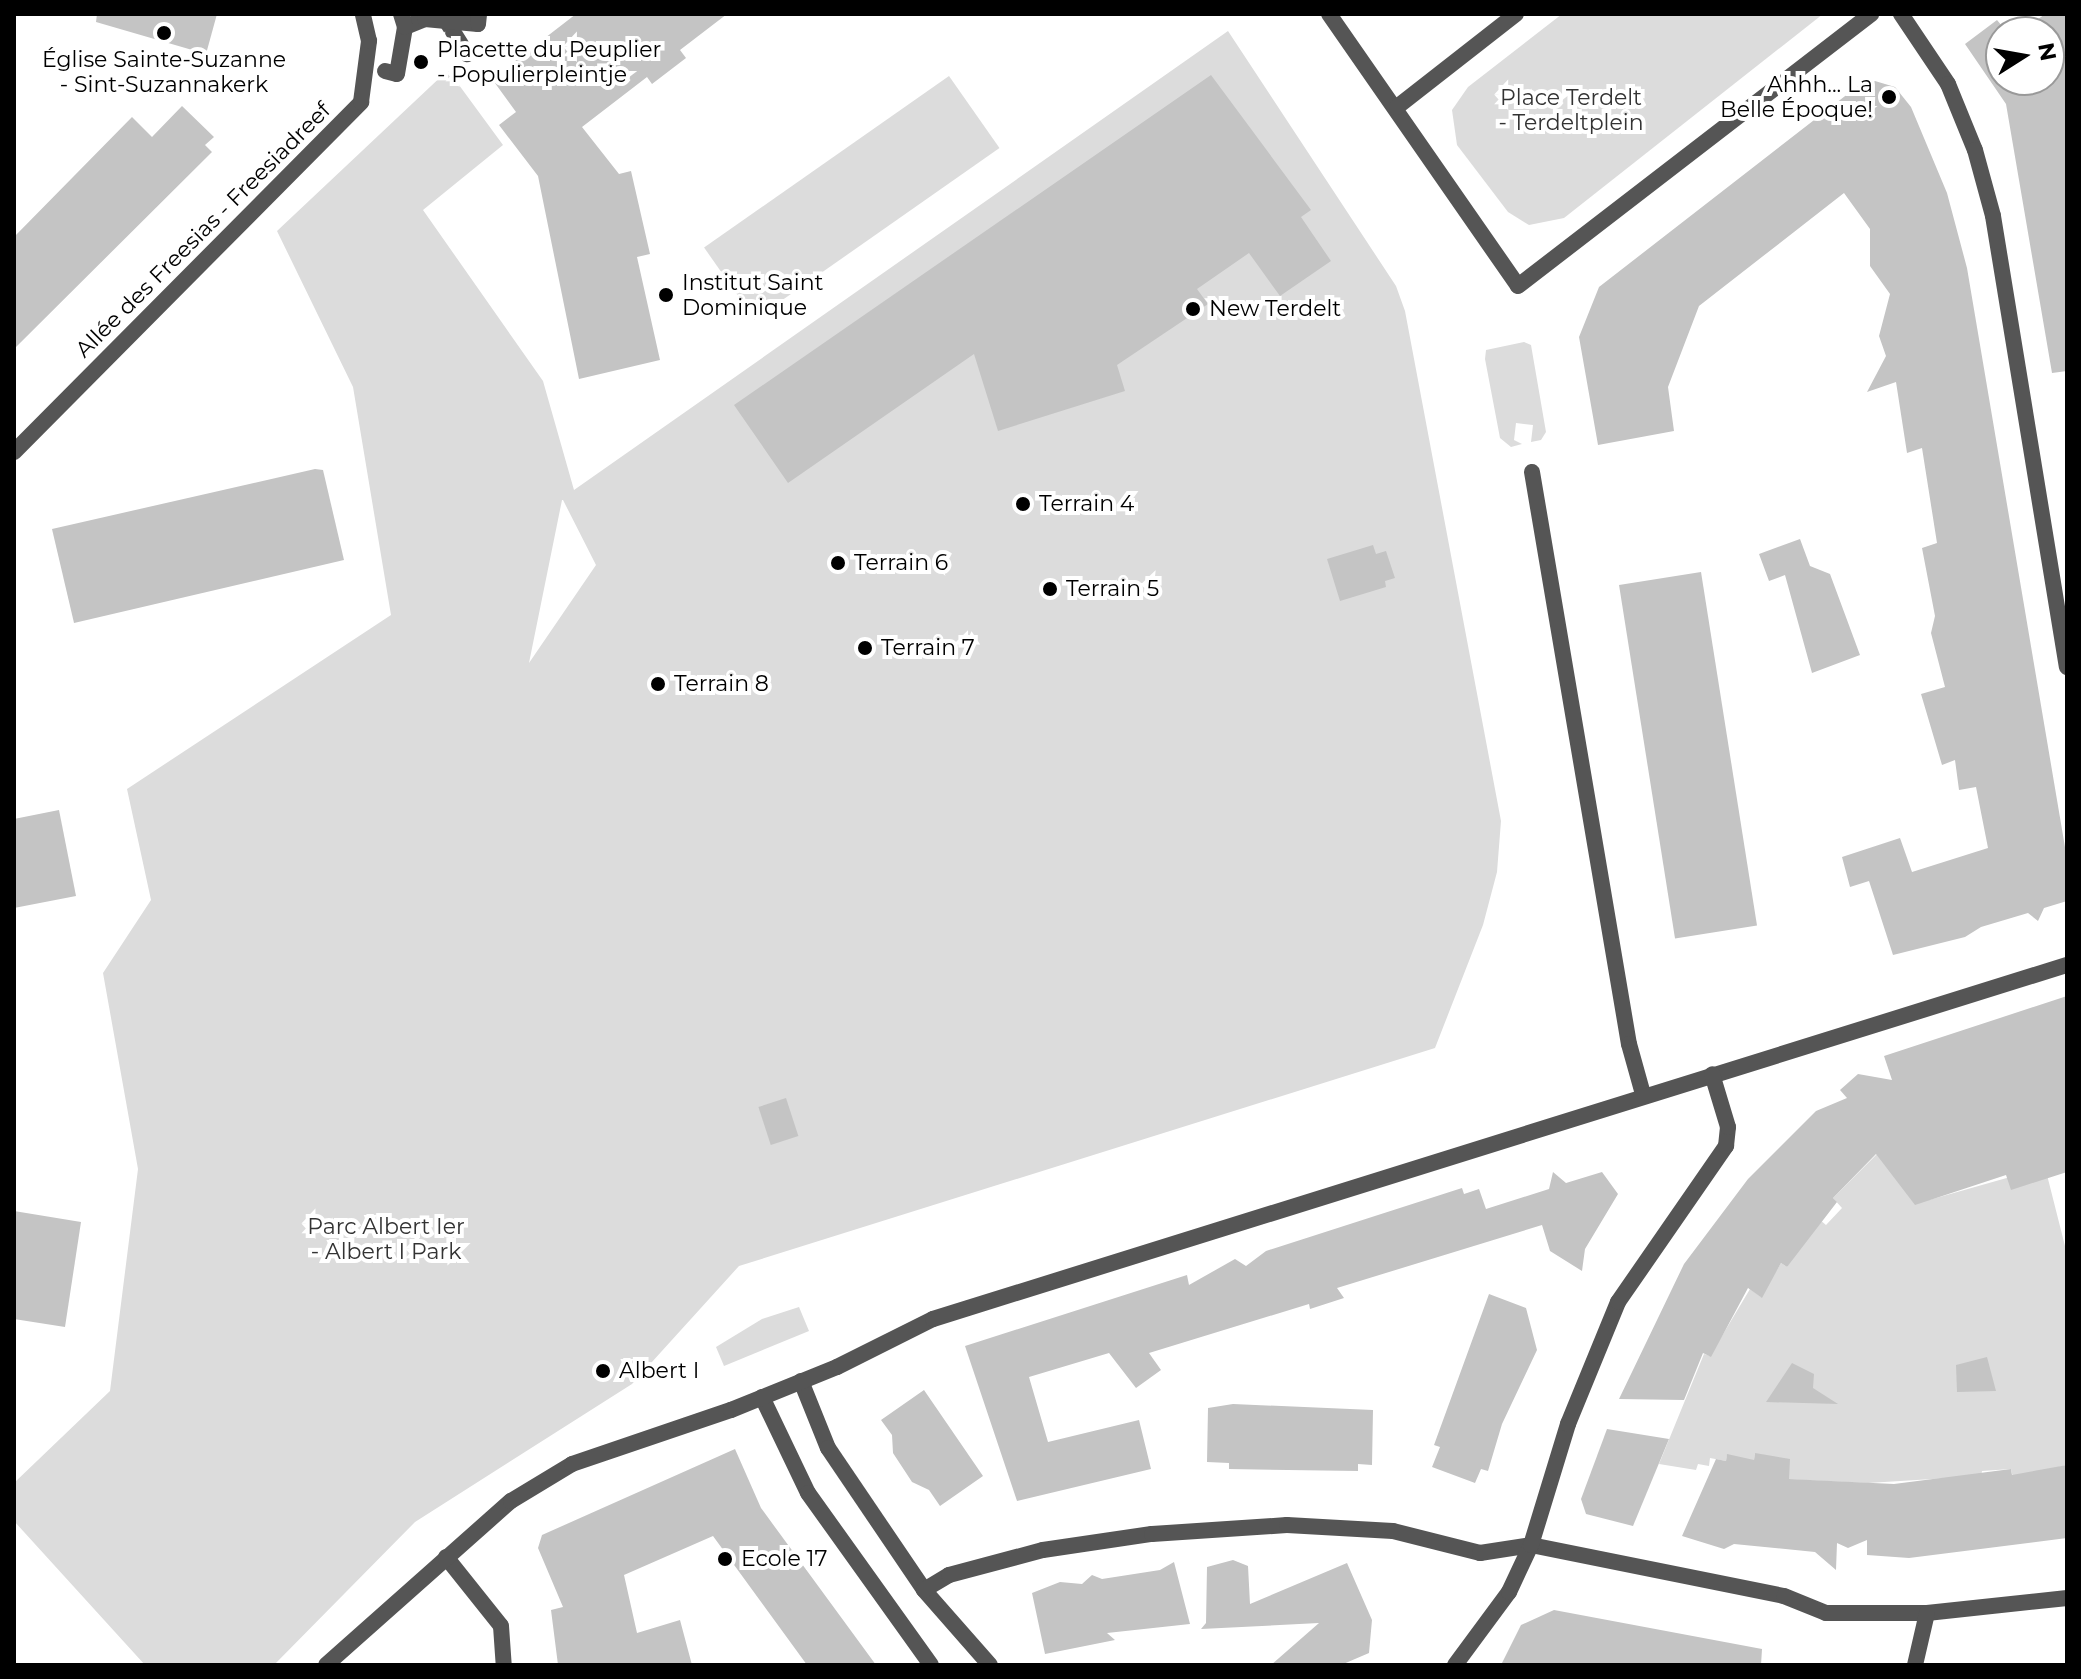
<!DOCTYPE html>
<meta charset="utf-8">
<style>
body{margin:0}
#map{position:relative;width:2081px;height:1679px;overflow:hidden;background:#fff;font-family:Montserrat,sans-serif}
div>[style]{position:absolute}
[style*='--x']{left:calc(var(--x)*1px);top:calc(var(--y)*1px);width:calc(var(--w)*1px);rotate:calc(var(--a)*1deg)}
.green>*{inset:0;background:#dcdcdc;transform-origin:0 0}
.building>*{inset:0;background:#c4c4c4;transform-origin:0 0}
.street>*{height:16px;margin:-8px;padding:0 8px;transform-origin:8px;border-radius:8px;background:#555}
.dots>*{width:22px;height:22px;translate:-50% -50%;box-sizing:border-box;border:4px solid #fff;border-radius:50%}
span{translate:-50% -50%;white-space:nowrap;text-align:center;line-height:1.15;-webkit-text-stroke:8px #fff;paint-order:stroke}
.poi-label{font-size:22px;color:#000}
.left{translate:0 -50%;text-align:left}
.right{translate:-100% -50%;text-align:right}
.park-label{font-size:22px;color:#333}
.street-label{font-size:22px;color:#000}
.frame{position:absolute;inset:0;border:16px solid #000;pointer-events:none}
.north{position:absolute;left:1985px;top:16px;width:80px;height:80px;box-sizing:border-box;background:#fff;border:2px solid #999;border-radius:50%;rotate:79deg;font-size:22px;font-weight:700;line-height:32px;text-align:center;color:#000}
.north::after{content:'';display:block;margin:auto;width:28px;height:36px;background:#000;clip-path:polygon(50% 0,100% 100%,50% 72%,0 100%)}
</style>
<div id="map">
<div class="green">
<i style="clip-path:polygon(1562px 14px,1823px 14px,1564px 218px,1529px 225px,1508px 212px,1457px 145px,1452px 110px,1468px 87px)"></i>
<i style="clip-path:polygon(evenodd,1228px 31px,1396px 286px,1405px 311px,1501px 821px,1497px 872px,1483px 925px,1435px 1048px,739px 1266px,632px 1384px,415px 1522px,274px 1665px,145px 1665px,14px 1521px,14px 1483px,110px 1391px,138px 1169px,103px 973px,151px 900px,127px 789px,391px 615px,353px 387px,277px 231px,448px 70px,503px 145px,423px 210px,543px 381px,574px 490px,1228px 31px,563px 500px,596px 565px,529px 663px,562px 500px,563px 500px)"></i>
<i style="left:949px;top:76px;width:88px;height:299px;rotate:55deg"></i>
<i style="clip-path:polygon(1524px 342px,1531px 345px,1546px 432px,1541px 440px,1531px 442px,1533px 425px,1516px 423px,1514px 440px,1522px 444px,1511px 447px,1500px 438px,1485px 359px,1486px 350px)"></i>
<i style="clip-path:polygon(1889px 1142px,1929px 1200px,2045px 1167px,2067px 1254px,2067px 1465px,2013px 1478px,2011px 1469px,1982px 1471px,1981px 1476px,1868px 1483px,1782px 1479px,1755px 1453px,1752px 1476px,1727px 1455px,1726px 1461px,1710px 1458px,1709px 1466px,1698px 1464px,1696px 1470px,1659px 1464px,1704px 1354px,1710px 1356px,1750px 1289px,1761px 1297px,1781px 1263px,1787px 1267px,1813px 1214px,1826px 1225px,1842px 1208px,1833px 1198px)"></i>
<i style="clip-path:polygon(799px 1307px,809px 1331px,724px 1366px,716px 1347px,762px 1319px)"></i>
</div>
<div class="building">
<i style="clip-path:polygon(97px 14px,217px 14px,206px 54px,96px 22px)"></i>
<i style="clip-path:polygon(576px 14px,727px 14px,680px 50px,686px 58px,652px 84px,647px 77px,582px 127px,619px 174px,631px 171px,650px 254px,637px 257px,660px 360px,579px 379px,538px 176px,499px 125px,516px 112px,492px 79px)"></i>
<i style="clip-path:polygon(2045px 14px,2067px 14px,2067px 371px,2052px 373px,2006px 104px,1965px 44px,1997px 20px,2007px 32px,2001px 32px,2001px 80px,2049px 80px,2049px 32px,2021px 32px)"></i>
<i style="clip-path:polygon(1211px 75px,1311px 210px,1301px 217px,1331px 261px,1280px 296px,1249px 253px,1197px 289px,1208px 304px,1117px 365px,1125px 391px,998px 431px,974px 354px,788px 483px,734px 405px)"></i>
<i style="clip-path:polygon(1875px 81px,1895px 87px,1911px 107px,1947px 193px,1967px 268px,2067px 859px,2067px 901px,2044px 908px,2038px 921px,2028px 913px,1981px 927px,1965px 937px,1893px 955px,1869px 881px,1850px 887px,1842px 857px,1900px 838px,1912px 872px,1988px 848px,1976px 787px,1959px 790px,1955px 760px,1942px 765px,1921px 694px,1945px 687px,1931px 633px,1935px 616px,1922px 548px,1937px 543px,1922px 448px,1907px 453px,1896px 382px,1867px 392px,1886px 356px,1879px 336px,1890px 294px,1870px 266px,1870px 229px,1844px 193px,1699px 306px,1668px 387px,1674px 431px,1598px 445px,1579px 337px,1599px 287px,1858px 86px)"></i>
<i style="clip-path:polygon(182px 106px,214px 137px,205px 145px,212px 152px,14px 349px,14px 237px,132px 117px,152px 137px)"></i>
<i style="clip-path:polygon(315px 469px,323px 470px,344px 560px,74px 623px,52px 529px)"></i>
<i style="clip-path:polygon(1800px 539px,1810px 566px,1830px 574px,1860px 655px,1812px 673px,1785px 575px,1769px 581px,1759px 554px)"></i>
<i style="clip-path:polygon(1373px 545px,1376px 554px,1386px 551px,1395px 578px,1385px 581px,1386px 587px,1340px 601px,1327px 559px)"></i>
<i style="left:1701px;top:572px;width:358px;height:83px;rotate:81deg"></i>
<i style="clip-path:polygon(59px 810px,76px 896px,14px 908px,14px 819px)"></i>
<i style="clip-path:polygon(2067px 996px,2067px 1172px,2011px 1190px,2006px 1175px,1915px 1205px,1876px 1154px,1833px 1198px,1837px 1202px,1787px 1267px,1781px 1263px,1762px 1298px,1748px 1288px,1711px 1357px,1703px 1353px,1684px 1400px,1619px 1399px,1684px 1264px,1748px 1179px,1816px 1111px,1847px 1098px,1840px 1090px,1858px 1074px,1892px 1080px,1884px 1056px)"></i>
<i style="left:786px;top:1098px;width:40px;height:29px;rotate:72deg"></i>
<i style="clip-path:polygon(1553px 1172px,1566px 1183px,1602px 1172px,1618px 1194px,1585px 1249px,1582px 1271px,1550px 1251px,1542px 1225px,1337px 1288px,1344px 1298px,1310px 1309px,1309px 1304px,1149px 1353px,1161px 1370px,1136px 1388px,1109px 1353px,1029px 1377px,1048px 1442px,1139px 1420px,1151px 1469px,1017px 1501px,965px 1346px,1187px 1275px,1189px 1285px,1235px 1259px,1246px 1266px,1266px 1251px,1462px 1188px,1464px 1194px,1479px 1189px,1486px 1209px,1549px 1189px)"></i>
<i style="clip-path:polygon(14px 1211px,81px 1222px,65px 1327px,14px 1319px)"></i>
<i style="clip-path:polygon(1489px 1294px,1526px 1308px,1537px 1350px,1502px 1424px,1488px 1471px,1481px 1469px,1475px 1483px,1432px 1467px,1440px 1447px,1434px 1445px)"></i>
<i style="clip-path:polygon(1987px 1357px,1996px 1391px,1957px 1392px,1956px 1365px)"></i>
<i style="clip-path:polygon(1792px 1363px,1814px 1374px,1813px 1388px,1838px 1404px,1766px 1402px)"></i>
<i style="clip-path:polygon(924px 1390px,983px 1476px,940px 1506px,929px 1490px,912px 1482px,893px 1453px,892px 1435px,881px 1420px)"></i>
<i style="clip-path:polygon(1233px 1404px,1373px 1410px,1372px 1465px,1358px 1464px,1358px 1471px,1229px 1469px,1229px 1463px,1207px 1462px,1208px 1408px)"></i>
<i style="clip-path:polygon(1607px 1429px,1669px 1439px,1633px 1526px,1586px 1514px,1581px 1499px)"></i>
<i style="clip-path:polygon(735px 1449px,761px 1508px,876px 1665px,807px 1665px,713px 1536px,624px 1575px,637px 1633px,680px 1620px,692px 1665px,558px 1665px,551px 1610px,563px 1607px,538px 1548px,542px 1535px)"></i>
<i style="clip-path:polygon(1755px 1453px,1790px 1459px,1789px 1479px,1894px 1484px,2011px 1469px,2012px 1475px,2067px 1465px,2067px 1538px,1909px 1558px,1867px 1555px,1867px 1540px,1848px 1548px,1837px 1543px,1836px 1570px,1815px 1552px,1734px 1544px,1724px 1549px,1682px 1536px,1716px 1459px,1726px 1461px,1727px 1454px,1754px 1460px)"></i>
<i style="clip-path:polygon(1233px 1560px,1248px 1566px,1250px 1604px,1347px 1563px,1372px 1620px,1369px 1653px,1341px 1665px,1271px 1665px,1319px 1623px,1201px 1629px,1206px 1623px,1207px 1567px)"></i>
<i style="clip-path:polygon(1174px 1562px,1190px 1624px,1107px 1633px,1115px 1640px,1045px 1654px,1032px 1593px,1060px 1582px,1082px 1584px,1092px 1575px,1102px 1579px,1160px 1570px)"></i>
<i style="clip-path:polygon(1554px 1610px,1762px 1649px,1761px 1665px,1501px 1665px,1521px 1625px)"></i>
</div>
<div class="street">
<i style="--x:1329;--y:14;--w:331;--a:55.2"></i>
<i style="--x:1518;--y:286;--w:446;--a:-37.6"></i>
<i style="--x:1901;--y:14;--w:84;--a:56.1"></i>
<i style="--x:1948;--y:84;--w:71;--a:67.8"></i>
<i style="--x:1975;--y:150;--w:68;--a:74.7"></i>
<i style="--x:1993;--y:216;--w:457;--a:80.7"></i>
<i style="--x:447;--y:22;--w:38;--a:58"></i>
<i style="--x:405;--y:27;--w:22;--a:-22"></i>
<i style="--x:425;--y:19;--w:53;--a:5.4"></i>
<i style="--x:478;--y:24;--w:10;--a:-84"></i>
<i style="--x:385;--y:71;--w:12;--a:14"></i>
<i style="--x:397;--y:74;--w:48;--a:-80.3"></i>
<i style="--x:405;--y:27;--w:14;--a:-107"></i>
<i style="--x:1397;--y:107;--w:151;--a:-38"></i>
<i style="--x:14;--y:452;--w:493;--a:-45.2"></i>
<i style="--x:361;--y:102;--w:62;--a:-82.5"></i>
<i style="--x:369;--y:41;--w:28;--a:-103"></i>
<i style="--x:1532;--y:472;--w:580;--a:80.38"></i>
<i style="--x:1629;--y:1044;--w:52;--a:74.4"></i>
<i style="--x:801;--y:1381;--w:72;--a:68.1"></i>
<i style="--x:828;--y:1448;--w:171;--a:55.9"></i>
<i style="--x:924;--y:1590;--w:100;--a:48.7"></i>
<i style="--x:762;--y:1397;--w:106;--a:64.4"></i>
<i style="--x:808;--y:1493;--w:211;--a:54.4"></i>
<i style="--x:446;--y:1557;--w:88;--a:51.4"></i>
<i style="--x:501;--y:1626;--w:39;--a:86"></i>
<i style="--x:924;--y:1590;--w:29;--a:-31"></i>
<i style="--x:949;--y:1575;--w:97;--a:-14.9"></i>
<i style="--x:1043;--y:1550;--w:110;--a:-8.4"></i>
<i style="--x:1152;--y:1534;--w:135;--a:-3.8"></i>
<i style="--x:1287;--y:1525;--w:106;--a:3.2"></i>
<i style="--x:1393;--y:1531;--w:90;--a:14.2"></i>
<i style="--x:1480;--y:1553;--w:52;--a:-8.9"></i>
<i style="--x:1531;--y:1545;--w:258;--a:11.4"></i>
<i style="--x:1784;--y:1596;--w:45;--a:22"></i>
<i style="--x:1826;--y:1613;--w:101;--a:0"></i>
<i style="--x:1927;--y:1613;--w:141;--a:-6.1"></i>
<i style="--x:326;--y:1665;--w:247;--a:-41.6"></i>
<i style="--x:511;--y:1501;--w:71;--a:-31.2"></i>
<i style="--x:572;--y:1464;--w:168;--a:-18.8"></i>
<i style="--x:731;--y:1410;--w:114;--a:-22.1"></i>
<i style="--x:837;--y:1367;--w:107;--a:-26.6"></i>
<i style="--x:933;--y:1319;--w:1188;--a:-17.34"></i>
<i style="--x:1455;--y:1665;--w:91;--a:-53.5"></i>
<i style="--x:1509;--y:1592;--w:52;--a:-64.9"></i>
<i style="--x:1531;--y:1545;--w:127;--a:-73"></i>
<i style="--x:1568;--y:1424;--w:132;--a:-67.7"></i>
<i style="--x:1618;--y:1302;--w:190;--a:-55.3"></i>
<i style="--x:1726;--y:1146;--w:19;--a:-84"></i>
<i style="--x:1728;--y:1127;--w:55;--a:-106.8"></i>
<i style="--x:1915;--y:1665;--w:53;--a:-77"></i>
</div>
<div class="dots">
<i style="left:164px;top:33px;background:#000"></i>
<i style="left:421px;top:62px;background:#000"></i>
<i style="left:1889px;top:97px;background:#000"></i>
<i style="left:666px;top:295px;background:#000"></i>
<i style="left:1193px;top:309px;background:#000"></i>
<i style="left:1023px;top:504px;background:#000"></i>
<i style="left:838px;top:563px;background:#000"></i>
<i style="left:1050px;top:589px;background:#000"></i>
<i style="left:865px;top:648px;background:#000"></i>
<i style="left:658px;top:684px;background:#000"></i>
<i style="left:603px;top:1371px;background:#000"></i>
<i style="left:725px;top:1559px;background:#000"></i>
</div>
<div class="poi-label">
<span class="left" style="left:437px;top:62px">Placette du Peuplier<br>- Populierpleintje</span>
<span style="left:164px;top:72px">Église Sainte-Suzanne<br>- Sint-Suzannakerk</span>
<span class="right" style="left:1873px;top:97px">Ahhh... La<br>Belle Époque!</span>
<span class="left" style="left:682px;top:295px">Institut Saint<br>Dominique</span>
<span class="left" style="left:1209px;top:309px">New Terdelt</span>
<span class="left" style="left:1039px;top:504px">Terrain 4</span>
<span class="left" style="left:854px;top:563px">Terrain 6</span>
<span class="left" style="left:1066px;top:589px">Terrain 5</span>
<span class="left" style="left:881px;top:648px">Terrain 7</span>
<span class="left" style="left:674px;top:684px">Terrain 8</span>
<span class="left" style="left:619px;top:1371px">Albert I</span>
<span class="left" style="left:741px;top:1559px">Ecole 17</span>
</div>
<div class="park-label">
<span style="left:1571px;top:110px">Place Terdelt<br>- Terdeltplein</span>
<span style="left:386px;top:1239px">Parc Albert Ier<br>- Albert I Park</span>
</div>
<div class="street-label">
<span style="left:203px;top:230px;rotate:-45deg">Allée des Freesias - Freesiadreef</span>
</div>
<div class="frame"></div>
<div class="north">N</div>
</div>
